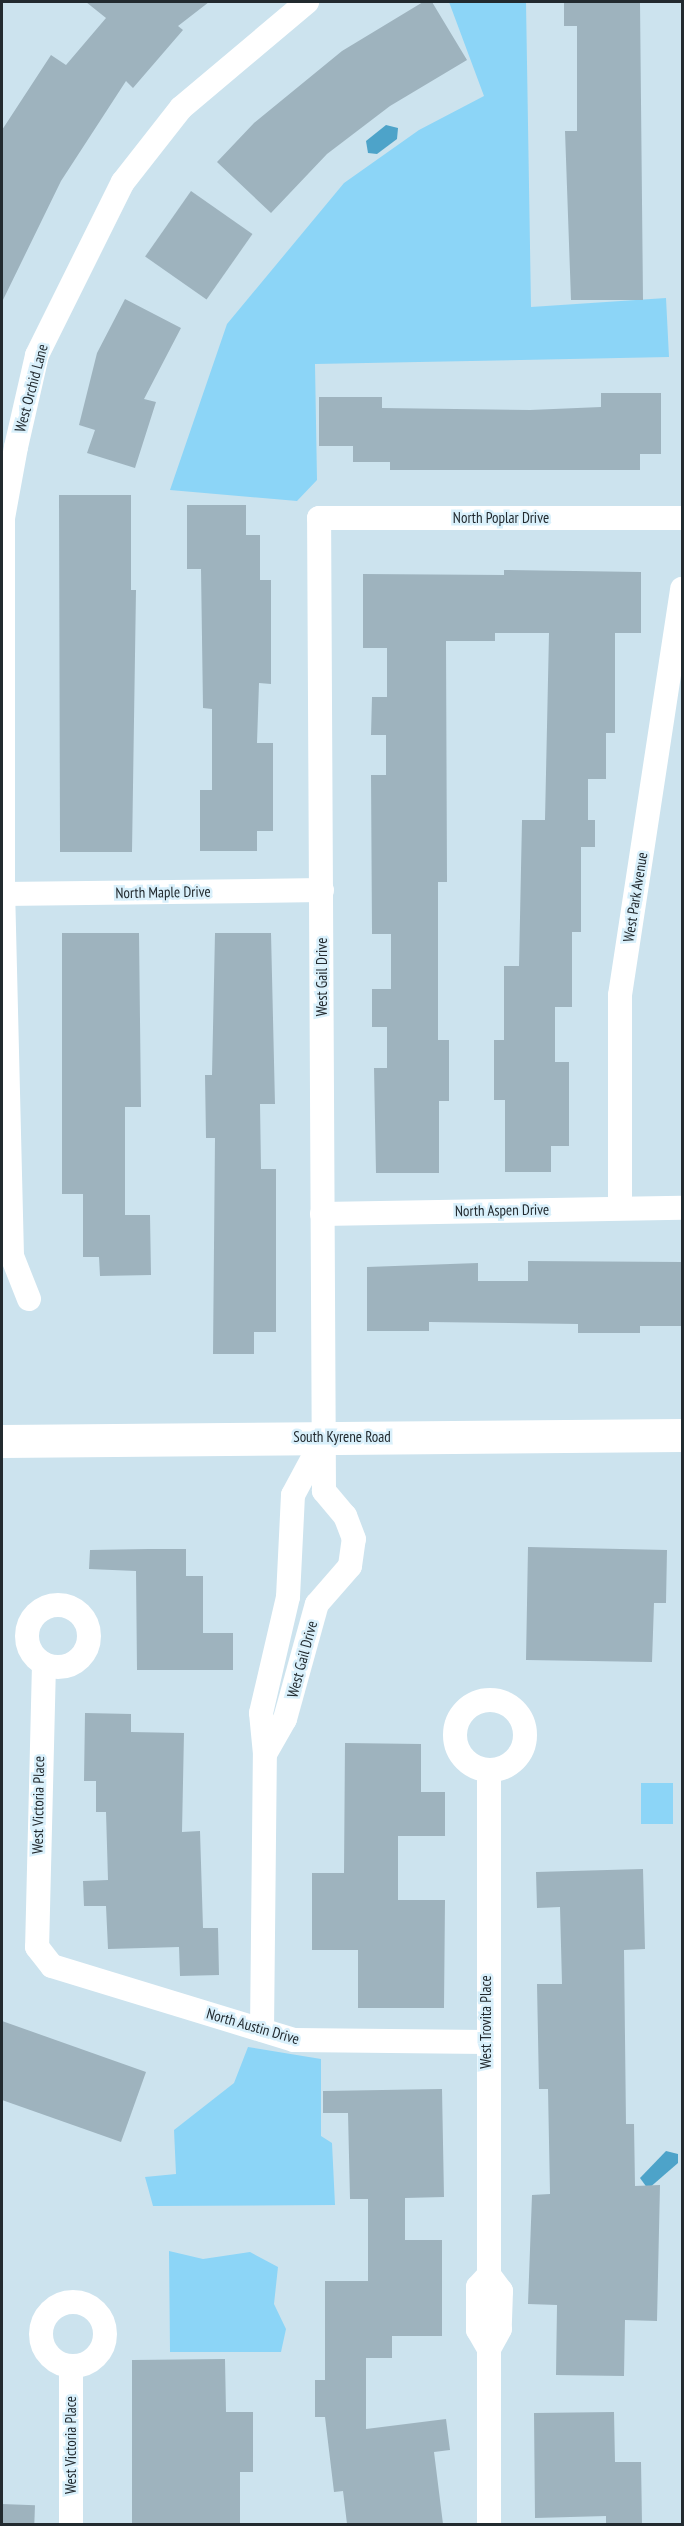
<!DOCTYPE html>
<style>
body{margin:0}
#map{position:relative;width:684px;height:2526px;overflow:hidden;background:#cce3ee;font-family:"PT Sans Narrow",sans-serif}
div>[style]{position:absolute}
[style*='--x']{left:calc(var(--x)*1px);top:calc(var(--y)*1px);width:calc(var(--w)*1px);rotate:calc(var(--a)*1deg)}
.green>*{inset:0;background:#8cd5f7;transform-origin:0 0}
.water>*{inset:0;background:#4da3c9}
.building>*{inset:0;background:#9eb3be;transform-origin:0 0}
.street>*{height:24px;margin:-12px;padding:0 12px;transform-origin:12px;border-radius:12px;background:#fff}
.street>.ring{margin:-12px;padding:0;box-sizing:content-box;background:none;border:24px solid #fff;border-radius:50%}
.secondary>*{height:33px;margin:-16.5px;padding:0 16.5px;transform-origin:16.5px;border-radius:16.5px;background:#fff}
span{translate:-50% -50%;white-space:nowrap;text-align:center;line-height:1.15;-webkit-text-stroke:5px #d9f0fb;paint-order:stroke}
.street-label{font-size:15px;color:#222a2f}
.frame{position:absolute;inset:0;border:3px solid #222a2f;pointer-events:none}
</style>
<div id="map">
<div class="green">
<i style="clip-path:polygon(449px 2px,526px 2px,531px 307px,666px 298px,669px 357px,315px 364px,317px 480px,297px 501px,170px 490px,227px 324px,344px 183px,419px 130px,484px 96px)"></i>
<i style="left:641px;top:1783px;width:32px;height:41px"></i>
<i style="clip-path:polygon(248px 2047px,321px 2059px,321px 2136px,332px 2143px,335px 2205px,153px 2206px,145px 2177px,176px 2174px,174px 2130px,234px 2083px)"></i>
<i style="clip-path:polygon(169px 2251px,203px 2259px,250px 2252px,278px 2267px,274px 2304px,286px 2329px,281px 2352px,170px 2352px)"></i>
</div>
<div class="water">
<i style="clip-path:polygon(386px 125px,398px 128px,397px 139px,377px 154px,368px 153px,366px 141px)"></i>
<i style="clip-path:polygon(666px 2151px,678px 2154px,678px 2163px,648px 2189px,640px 2178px)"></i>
</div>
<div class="building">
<i style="clip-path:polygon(86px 2px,209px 2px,178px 26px,183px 30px,133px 88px,126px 81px,61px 181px,2px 302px,2px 130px,51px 55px,66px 65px,106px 18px)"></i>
<i style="clip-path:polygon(423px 2px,432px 2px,467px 60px,390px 106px,327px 154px,271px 213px,217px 162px,254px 123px,342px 51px)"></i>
<i style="clip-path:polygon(564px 2px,640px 2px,643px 300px,571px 300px,565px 131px,577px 131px,577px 26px,564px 26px)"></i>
<i style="left:191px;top:191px;width:75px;height:80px;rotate:35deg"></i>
<i style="clip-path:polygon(125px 299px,181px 328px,144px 399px,156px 402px,135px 468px,87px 453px,95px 430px,79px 425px,97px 353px)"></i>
<i style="clip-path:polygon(601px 393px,661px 393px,661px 454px,640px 454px,640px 470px,390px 470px,390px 462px,353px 462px,353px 446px,319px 446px,319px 397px,382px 397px,382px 408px,530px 410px,601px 407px)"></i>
<i style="clip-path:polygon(59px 495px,131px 495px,131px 590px,136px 590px,132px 852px,60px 852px)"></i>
<i style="clip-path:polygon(187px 505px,246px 505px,246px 535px,260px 535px,260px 580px,271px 580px,271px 684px,259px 683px,257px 743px,273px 743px,273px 831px,257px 831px,257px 851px,200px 851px,200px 790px,212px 790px,212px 709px,203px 708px,201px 569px,187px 569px)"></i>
<i style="clip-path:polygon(504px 570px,641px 572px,641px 633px,615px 633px,615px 733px,606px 733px,606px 779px,588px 779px,588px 820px,595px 820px,595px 847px,581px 847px,581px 932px,572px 932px,572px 1007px,555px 1007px,555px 1062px,569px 1062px,569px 1146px,551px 1146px,551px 1172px,505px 1172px,505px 1100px,494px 1100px,494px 1040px,504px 1040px,504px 966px,519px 966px,522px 820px,545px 820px,549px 633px,495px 633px,495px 641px,446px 641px,447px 882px,438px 882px,438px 1040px,449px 1040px,449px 1101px,439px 1101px,439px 1173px,376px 1173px,374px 1068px,387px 1068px,387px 1027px,372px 1027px,372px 989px,391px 989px,391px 934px,372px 934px,371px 775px,386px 775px,386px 735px,371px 735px,372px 697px,387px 697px,387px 648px,363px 648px,363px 574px,504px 575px)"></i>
<i style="clip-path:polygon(62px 933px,139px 933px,141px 1107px,125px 1107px,125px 1215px,150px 1215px,151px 1275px,100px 1276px,99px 1257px,83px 1257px,83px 1194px,62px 1194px)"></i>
<i style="clip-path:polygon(215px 933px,271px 933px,275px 1104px,260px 1104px,261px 1169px,276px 1169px,276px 1332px,254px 1332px,254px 1354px,213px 1354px,215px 1138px,206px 1138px,205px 1075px,212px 1075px)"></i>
<i style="clip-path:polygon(528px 1261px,682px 1262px,682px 1326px,640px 1326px,640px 1333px,578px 1333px,578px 1324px,429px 1322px,429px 1331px,367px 1331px,367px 1267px,478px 1263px,478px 1281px,528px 1281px)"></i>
<i style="clip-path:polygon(528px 1547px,667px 1550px,666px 1603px,654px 1603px,652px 1662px,526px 1660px)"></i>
<i style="clip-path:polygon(149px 1549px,186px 1549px,186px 1576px,203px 1576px,203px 1633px,233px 1633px,233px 1670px,137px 1670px,136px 1571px,89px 1569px,90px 1550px)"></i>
<i style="clip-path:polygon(85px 1713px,131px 1714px,131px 1732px,184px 1733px,182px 1832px,200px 1831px,203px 1928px,218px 1928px,219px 1975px,180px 1976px,179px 1947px,108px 1949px,106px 1906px,84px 1906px,83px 1881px,108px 1880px,106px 1812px,96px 1812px,96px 1781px,84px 1781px)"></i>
<i style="clip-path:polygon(345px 1743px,421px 1744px,421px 1792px,445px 1792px,445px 1836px,398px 1836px,398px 1900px,445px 1900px,444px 2008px,358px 2008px,358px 1950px,312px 1950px,312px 1873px,344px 1873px)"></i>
<i style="clip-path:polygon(643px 1869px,645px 1949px,624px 1950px,626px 2124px,634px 2124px,635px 2186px,660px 2185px,657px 2321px,625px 2320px,624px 2376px,556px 2375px,557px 2305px,528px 2304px,532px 2195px,550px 2194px,548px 2089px,539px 2089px,537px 1984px,562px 1984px,560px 1907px,537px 1908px,536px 1872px)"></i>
<i style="clip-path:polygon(2px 2021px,146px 2072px,121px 2142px,2px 2100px)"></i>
<i style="clip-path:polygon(442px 2089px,444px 2197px,405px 2198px,405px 2240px,442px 2240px,442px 2336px,392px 2336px,392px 2358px,366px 2358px,366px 2429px,446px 2419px,450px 2450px,434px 2452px,443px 2524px,347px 2524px,343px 2491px,334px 2492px,325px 2417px,315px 2417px,315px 2380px,325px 2380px,325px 2281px,368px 2281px,368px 2199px,350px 2199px,348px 2113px,323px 2113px,323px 2091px)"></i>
<i style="clip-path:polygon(225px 2359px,226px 2412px,253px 2412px,253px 2472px,240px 2472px,240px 2524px,132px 2524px,132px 2360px)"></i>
<i style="clip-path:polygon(614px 2412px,615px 2462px,641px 2462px,642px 2524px,606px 2524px,606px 2516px,535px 2518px,534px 2413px)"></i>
<i style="left:2px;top:2504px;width:33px;height:20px;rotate:2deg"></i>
</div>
<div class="street">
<i style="--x:3;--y:894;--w:319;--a:-0.7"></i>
<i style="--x:620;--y:1208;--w:213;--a:-90"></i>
<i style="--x:620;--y:995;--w:411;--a:-81.3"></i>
<i style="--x:322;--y:1214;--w:360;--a:-1"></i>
<i style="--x:29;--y:1299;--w:46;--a:-111.6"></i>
<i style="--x:12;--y:1256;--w:362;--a:-91.4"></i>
<i style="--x:3;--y:894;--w:376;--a:-90"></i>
<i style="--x:3;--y:518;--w:72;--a:-79.6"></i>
<i style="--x:16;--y:447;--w:94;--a:-77.1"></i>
<i style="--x:37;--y:355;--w:193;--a:-63.6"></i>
<i style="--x:123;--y:182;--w:94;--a:-51.9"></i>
<i style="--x:181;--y:108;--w:165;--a:-40.1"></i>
<i class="ring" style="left:27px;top:1605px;width:38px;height:38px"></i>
<i style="--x:44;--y:1664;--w:283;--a:91.4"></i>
<i style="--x:37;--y:1947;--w:24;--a:52"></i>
<i style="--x:52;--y:1966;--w:253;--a:17"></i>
<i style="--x:294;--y:2040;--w:192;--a:0.6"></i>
<i class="ring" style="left:455px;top:1700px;width:46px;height:46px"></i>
<i style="--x:265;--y:1754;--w:40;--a:-60.3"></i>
<i style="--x:285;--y:1719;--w:119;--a:-74.5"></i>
<i style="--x:317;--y:1604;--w:50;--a:-49"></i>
<i style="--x:350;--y:1566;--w:27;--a:-82"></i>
<i style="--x:354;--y:1539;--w:25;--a:-111"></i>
<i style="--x:345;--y:1516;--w:33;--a:-130"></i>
<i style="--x:324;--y:1491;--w:973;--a:-90.29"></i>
<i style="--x:319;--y:518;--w:363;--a:0"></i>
<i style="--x:489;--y:1770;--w:505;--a:90"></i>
<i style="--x:489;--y:2275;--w:20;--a:53"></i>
<i style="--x:501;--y:2291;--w:38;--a:92"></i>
<i style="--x:500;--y:2329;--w:23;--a:119"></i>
<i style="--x:489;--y:2349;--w:175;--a:90"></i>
<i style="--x:262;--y:2030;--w:276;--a:-89.4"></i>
<i style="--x:265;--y:1754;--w:41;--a:-95.6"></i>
<i style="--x:261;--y:1713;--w:119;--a:-76.9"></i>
<i style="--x:288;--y:1597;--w:102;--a:-87.2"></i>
<i style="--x:293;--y:1495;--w:64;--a:-61.8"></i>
<i style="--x:489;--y:2275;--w:16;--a:133"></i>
<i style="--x:478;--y:2287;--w:43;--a:90"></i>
<i style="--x:478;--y:2330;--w:22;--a:60"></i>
<i class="ring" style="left:41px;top:2302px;width:40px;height:40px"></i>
<i style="--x:71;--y:2366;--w:158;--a:90"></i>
</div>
<div class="secondary">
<i style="--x:2;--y:1441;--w:680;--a:-0.51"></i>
</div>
<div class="street-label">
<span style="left:31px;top:388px;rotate:-75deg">West Orchid Lane</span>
<span style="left:501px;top:518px">North Poplar Drive</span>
<span style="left:163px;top:892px;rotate:-1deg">North Maple Drive</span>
<span style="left:635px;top:897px;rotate:-81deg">West Park Avenue</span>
<span style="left:322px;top:977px;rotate:-90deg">West Gail Drive</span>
<span style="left:502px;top:1210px;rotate:-1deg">North Aspen Drive</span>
<span style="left:342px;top:1437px">South Kyrene Road</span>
<span style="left:302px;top:1659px;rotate:-75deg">West Gail Drive</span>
<span style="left:38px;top:1805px;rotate:-89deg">West Victoria Place</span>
<span style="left:486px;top:2022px;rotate:-90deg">West Trovita Place</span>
<span style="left:253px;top:2026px;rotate:16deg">North Austin Drive</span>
<span style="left:71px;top:2445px;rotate:-90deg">West Victoria Place</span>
</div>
<div class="frame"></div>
</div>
